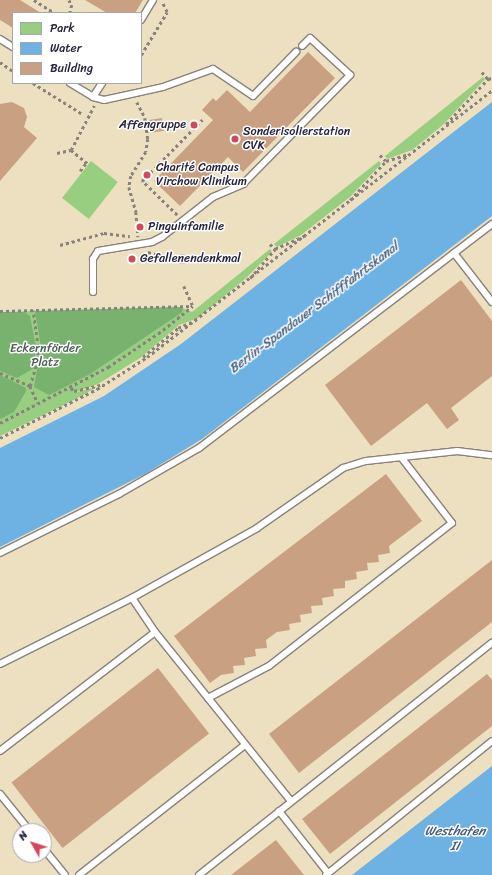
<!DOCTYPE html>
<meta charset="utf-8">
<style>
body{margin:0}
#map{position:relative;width:492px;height:875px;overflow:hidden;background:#ede0c0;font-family:Sriracha,sans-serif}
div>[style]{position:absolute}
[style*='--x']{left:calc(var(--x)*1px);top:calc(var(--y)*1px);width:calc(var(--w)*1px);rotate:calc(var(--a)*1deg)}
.green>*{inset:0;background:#97ce80;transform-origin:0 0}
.forest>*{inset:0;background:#79b16e}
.water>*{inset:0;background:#6eb1e3}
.building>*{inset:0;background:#c9a081;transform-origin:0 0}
.round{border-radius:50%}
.path>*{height:2.5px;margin-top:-1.25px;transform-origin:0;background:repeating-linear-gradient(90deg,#88817e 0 3px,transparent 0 6px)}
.roads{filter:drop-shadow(1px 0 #88817e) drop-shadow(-1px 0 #88817e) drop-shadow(0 1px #88817e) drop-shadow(0 -1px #88817e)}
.lane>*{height:6px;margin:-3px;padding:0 3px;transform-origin:3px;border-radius:3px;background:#fff}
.dots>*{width:11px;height:11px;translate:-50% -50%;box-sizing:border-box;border:2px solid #fff;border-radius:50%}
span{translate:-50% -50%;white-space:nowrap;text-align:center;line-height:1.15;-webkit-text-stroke:3px #fff;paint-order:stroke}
.poi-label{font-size:12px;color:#22223b}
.right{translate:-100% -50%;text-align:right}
.left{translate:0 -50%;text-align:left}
.park-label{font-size:12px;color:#4b5e53}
.water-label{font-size:13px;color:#405b7e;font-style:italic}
.legend{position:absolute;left:12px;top:12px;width:130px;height:72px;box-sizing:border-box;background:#fff;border:1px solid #a7a7b1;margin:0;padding:5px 7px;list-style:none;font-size:12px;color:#22223b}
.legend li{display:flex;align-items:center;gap:8px;height:20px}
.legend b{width:20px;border:1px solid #a7a7b1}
.north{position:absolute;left:12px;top:823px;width:40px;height:40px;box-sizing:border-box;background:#fff;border:1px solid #a7a7b1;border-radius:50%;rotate:309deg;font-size:11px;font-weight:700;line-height:16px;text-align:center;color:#22223b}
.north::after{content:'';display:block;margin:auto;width:14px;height:18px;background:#d1495b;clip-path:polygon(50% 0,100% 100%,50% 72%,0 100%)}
</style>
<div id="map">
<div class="green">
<i style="clip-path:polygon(483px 77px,485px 79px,444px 124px,412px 150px,387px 159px,385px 156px)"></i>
<i style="left:91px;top:161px;width:34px;height:47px;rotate:38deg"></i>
<i style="clip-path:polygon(379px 161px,381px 164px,350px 197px,301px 235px,277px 247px,274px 244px)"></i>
<i style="clip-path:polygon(270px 249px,272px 252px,246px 278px,198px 318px,179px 325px,140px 358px,98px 384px,73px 393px,97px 387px,76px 399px,0 436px,0 312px,181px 307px,192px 312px)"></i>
</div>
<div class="forest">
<i style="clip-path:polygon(181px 307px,183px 310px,181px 313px,90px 374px,49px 395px,34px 387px,41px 347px,35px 311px)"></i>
<i style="clip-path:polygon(0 312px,24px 312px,30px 316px,36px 347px,34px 368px,17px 378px,0 371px)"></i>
<i style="clip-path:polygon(0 375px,26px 388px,26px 391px,14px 412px,0 419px)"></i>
</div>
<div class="water">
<i style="clip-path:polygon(492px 102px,492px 216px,202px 439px,145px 474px,0 547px,0 448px,104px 396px,181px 344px)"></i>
<i style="clip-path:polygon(492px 766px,492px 875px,352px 875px)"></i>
</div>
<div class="building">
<i style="clip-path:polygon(0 0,20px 0,41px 13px,13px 13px,13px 28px,0 20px)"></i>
<i style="clip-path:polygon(85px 0,143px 0,135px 13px,107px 13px)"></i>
<i style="clip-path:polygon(308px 52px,335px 78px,243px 172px,228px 157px,180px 206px,154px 181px,213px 120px,202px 110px,213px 98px,216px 101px,227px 90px,250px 112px)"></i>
<i style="clip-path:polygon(12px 102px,24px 108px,27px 117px,24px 127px,37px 138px,0 181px,0 104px)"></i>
<i style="left:162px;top:118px;width:13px;height:13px;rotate:81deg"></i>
<i class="round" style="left:177px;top:254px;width:10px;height:10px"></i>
<i style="clip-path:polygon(461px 280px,492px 321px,492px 376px,451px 408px,459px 420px,447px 429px,427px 403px,371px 446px,325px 385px)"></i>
<i style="clip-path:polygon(386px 474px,422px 521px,389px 546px,390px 553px,378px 555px,379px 562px,367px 563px,368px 570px,356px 572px,357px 579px,345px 581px,345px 588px,333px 589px,334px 596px,322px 598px,323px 605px,311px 606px,312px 613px,300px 615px,301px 622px,289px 624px,290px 630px,277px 632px,266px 640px,267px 648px,255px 649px,256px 656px,244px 658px,245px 665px,233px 666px,234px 673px,221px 675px,210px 683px,174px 636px)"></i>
<i style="clip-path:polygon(492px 560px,492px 622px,299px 773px,269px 734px)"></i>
<i style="left:158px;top:668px;width:83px;height:186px;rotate:52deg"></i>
<i style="clip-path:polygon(487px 674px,492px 680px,492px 726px,330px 854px,302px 819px)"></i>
<i style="clip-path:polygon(276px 840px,304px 875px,231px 875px)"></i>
</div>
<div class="path">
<i style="--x:34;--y:0;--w:25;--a:32"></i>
<i style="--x:69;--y:0;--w:6;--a:59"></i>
<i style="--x:72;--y:5;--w:8;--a:104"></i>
<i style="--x:141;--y:55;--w:50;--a:-58.8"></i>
<i style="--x:167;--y:12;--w:11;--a:-117"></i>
<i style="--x:0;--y:62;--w:16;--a:35"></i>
<i style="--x:482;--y:72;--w:9;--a:49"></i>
<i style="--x:33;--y:83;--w:57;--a:32"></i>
<i style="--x:137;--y:102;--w:18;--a:63"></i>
<i style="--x:145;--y:118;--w:21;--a:82"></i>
<i style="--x:148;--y:139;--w:13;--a:99"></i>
<i style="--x:146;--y:152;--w:28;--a:122"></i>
<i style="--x:131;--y:176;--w:11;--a:100"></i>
<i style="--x:129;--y:187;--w:26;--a:74"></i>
<i style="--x:136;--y:212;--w:25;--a:85"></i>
<i style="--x:446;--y:124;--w:62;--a:-47"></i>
<i style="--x:488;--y:79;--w:4;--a:-14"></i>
<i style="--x:71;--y:150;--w:50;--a:-62.4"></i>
<i style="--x:57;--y:153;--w:14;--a:-12"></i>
<i style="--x:71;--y:150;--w:22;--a:39"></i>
<i style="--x:380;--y:155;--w:8;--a:45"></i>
<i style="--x:80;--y:171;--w:10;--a:-53"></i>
<i style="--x:350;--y:200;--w:53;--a:-47.3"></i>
<i style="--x:386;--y:161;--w:24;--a:-17"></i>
<i style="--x:177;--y:215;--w:49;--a:-135.8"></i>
<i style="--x:142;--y:181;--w:86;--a:-45.5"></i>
<i style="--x:270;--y:244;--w:7;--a:45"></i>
<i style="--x:60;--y:245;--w:46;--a:-15.3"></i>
<i style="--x:104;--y:233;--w:26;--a:7"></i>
<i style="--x:148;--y:252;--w:30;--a:15"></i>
<i style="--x:250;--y:278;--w:38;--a:-49"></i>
<i style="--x:275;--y:249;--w:35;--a:-24"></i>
<i style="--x:184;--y:286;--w:22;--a:66"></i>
<i style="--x:0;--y:311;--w:192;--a:-1.5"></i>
<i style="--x:143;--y:357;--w:45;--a:-39.6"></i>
<i style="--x:178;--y:328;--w:20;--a:-24"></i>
<i style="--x:0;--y:373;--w:33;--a:23"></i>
<i style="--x:30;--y:386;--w:19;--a:65"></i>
<i style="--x:30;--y:386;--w:26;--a:-74"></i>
<i style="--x:37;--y:361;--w:14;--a:-86"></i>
<i style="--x:38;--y:347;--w:37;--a:-98"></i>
<i style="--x:71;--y:388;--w:4;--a:45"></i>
<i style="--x:74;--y:391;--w:27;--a:-13"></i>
<i style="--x:0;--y:423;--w:122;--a:-27.4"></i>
<i style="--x:108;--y:367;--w:66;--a:-33.9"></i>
<i style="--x:163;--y:330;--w:38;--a:-39"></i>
<i style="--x:0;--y:438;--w:109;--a:-26.8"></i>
<i style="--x:97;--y:389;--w:59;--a:-32.6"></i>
<i style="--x:147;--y:357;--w:436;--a:-37.7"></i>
</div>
<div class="roads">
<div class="lane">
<i style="--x:141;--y:20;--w:23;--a:-59"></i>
<i style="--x:0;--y:39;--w:15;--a:32"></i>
<i style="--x:70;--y:83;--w:27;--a:31"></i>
<i style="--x:93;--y:97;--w:11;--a:15"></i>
<i style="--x:104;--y:100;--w:60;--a:-12.4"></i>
<i style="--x:163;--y:87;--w:53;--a:-19.8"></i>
<i style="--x:213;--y:69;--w:48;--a:34"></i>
<i style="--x:253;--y:96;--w:62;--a:-45.7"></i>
<i style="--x:93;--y:97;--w:17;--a:-57"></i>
<i style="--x:454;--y:253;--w:62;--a:52.2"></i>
<i style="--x:93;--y:292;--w:33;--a:-90"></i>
<i style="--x:93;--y:259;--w:9;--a:-58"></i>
<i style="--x:98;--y:251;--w:55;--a:-9.5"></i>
<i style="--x:152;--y:242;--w:11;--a:-27"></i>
<i style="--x:162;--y:237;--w:65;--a:-38.1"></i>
<i style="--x:213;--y:197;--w:33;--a:-23"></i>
<i style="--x:243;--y:184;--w:153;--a:-45.5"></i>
<i style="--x:350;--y:75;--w:54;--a:-137.2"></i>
<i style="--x:310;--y:38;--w:11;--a:135"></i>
<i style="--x:0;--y:553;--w:133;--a:-26.4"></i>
<i style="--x:119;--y:494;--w:92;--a:-29.9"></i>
<i style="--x:199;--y:448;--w:369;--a:-37.4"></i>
<i style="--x:132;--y:598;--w:41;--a:55.9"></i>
<i style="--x:155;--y:632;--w:217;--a:51.2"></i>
<i style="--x:0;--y:664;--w:148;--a:-26.6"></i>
<i style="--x:132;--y:598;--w:143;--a:-29.2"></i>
<i style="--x:257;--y:528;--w:105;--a:-34.9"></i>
<i style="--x:343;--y:468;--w:24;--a:-17"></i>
<i style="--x:366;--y:461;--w:92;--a:-6.3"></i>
<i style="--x:457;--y:451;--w:35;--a:7"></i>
<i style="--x:208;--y:698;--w:69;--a:-27.7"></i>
<i style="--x:269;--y:666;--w:232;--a:-38"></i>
<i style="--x:452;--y:523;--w:83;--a:-127.7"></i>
<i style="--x:0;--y:751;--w:195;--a:-37.5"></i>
<i style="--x:0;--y:794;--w:48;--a:51"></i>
<i style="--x:279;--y:811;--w:79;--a:51.7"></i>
<i style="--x:44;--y:849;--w:33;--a:51"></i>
<i style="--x:79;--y:875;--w:211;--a:-38.1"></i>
<i style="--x:199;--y:875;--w:374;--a:-38.4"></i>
<i style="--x:326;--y:875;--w:213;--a:-38.9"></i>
</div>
</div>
<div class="dots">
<i style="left:194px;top:125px;background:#d1495b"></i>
<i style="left:235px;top:139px;background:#d1495b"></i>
<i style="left:147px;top:175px;background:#d1495b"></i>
<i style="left:140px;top:227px;background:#d1495b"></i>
<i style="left:132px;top:259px;background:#d1495b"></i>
</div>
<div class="poi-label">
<span class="right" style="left:186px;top:125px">Affengruppe</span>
<span class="left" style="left:243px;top:139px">Sonderisolierstation<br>CVK</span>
<span class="left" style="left:156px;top:175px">Charité Campus<br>Virchow Klinikum</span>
<span class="left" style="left:148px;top:227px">Pinguinfamilie</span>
<span class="left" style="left:140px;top:259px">Gefallenendenkmal</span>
</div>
<div class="park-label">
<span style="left:45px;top:356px">Eckernförder<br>Platz</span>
</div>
<div class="water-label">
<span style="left:314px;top:308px;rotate:-37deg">Berlin-Spandauer Schifffahrtskanal</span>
<span style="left:455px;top:839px">Westhafen<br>II</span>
</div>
<ul class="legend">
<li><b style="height:11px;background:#97ce80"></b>Park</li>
<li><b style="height:11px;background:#6eb1e3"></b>Water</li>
<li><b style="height:11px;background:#c9a081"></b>Building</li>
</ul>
<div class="north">N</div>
</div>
